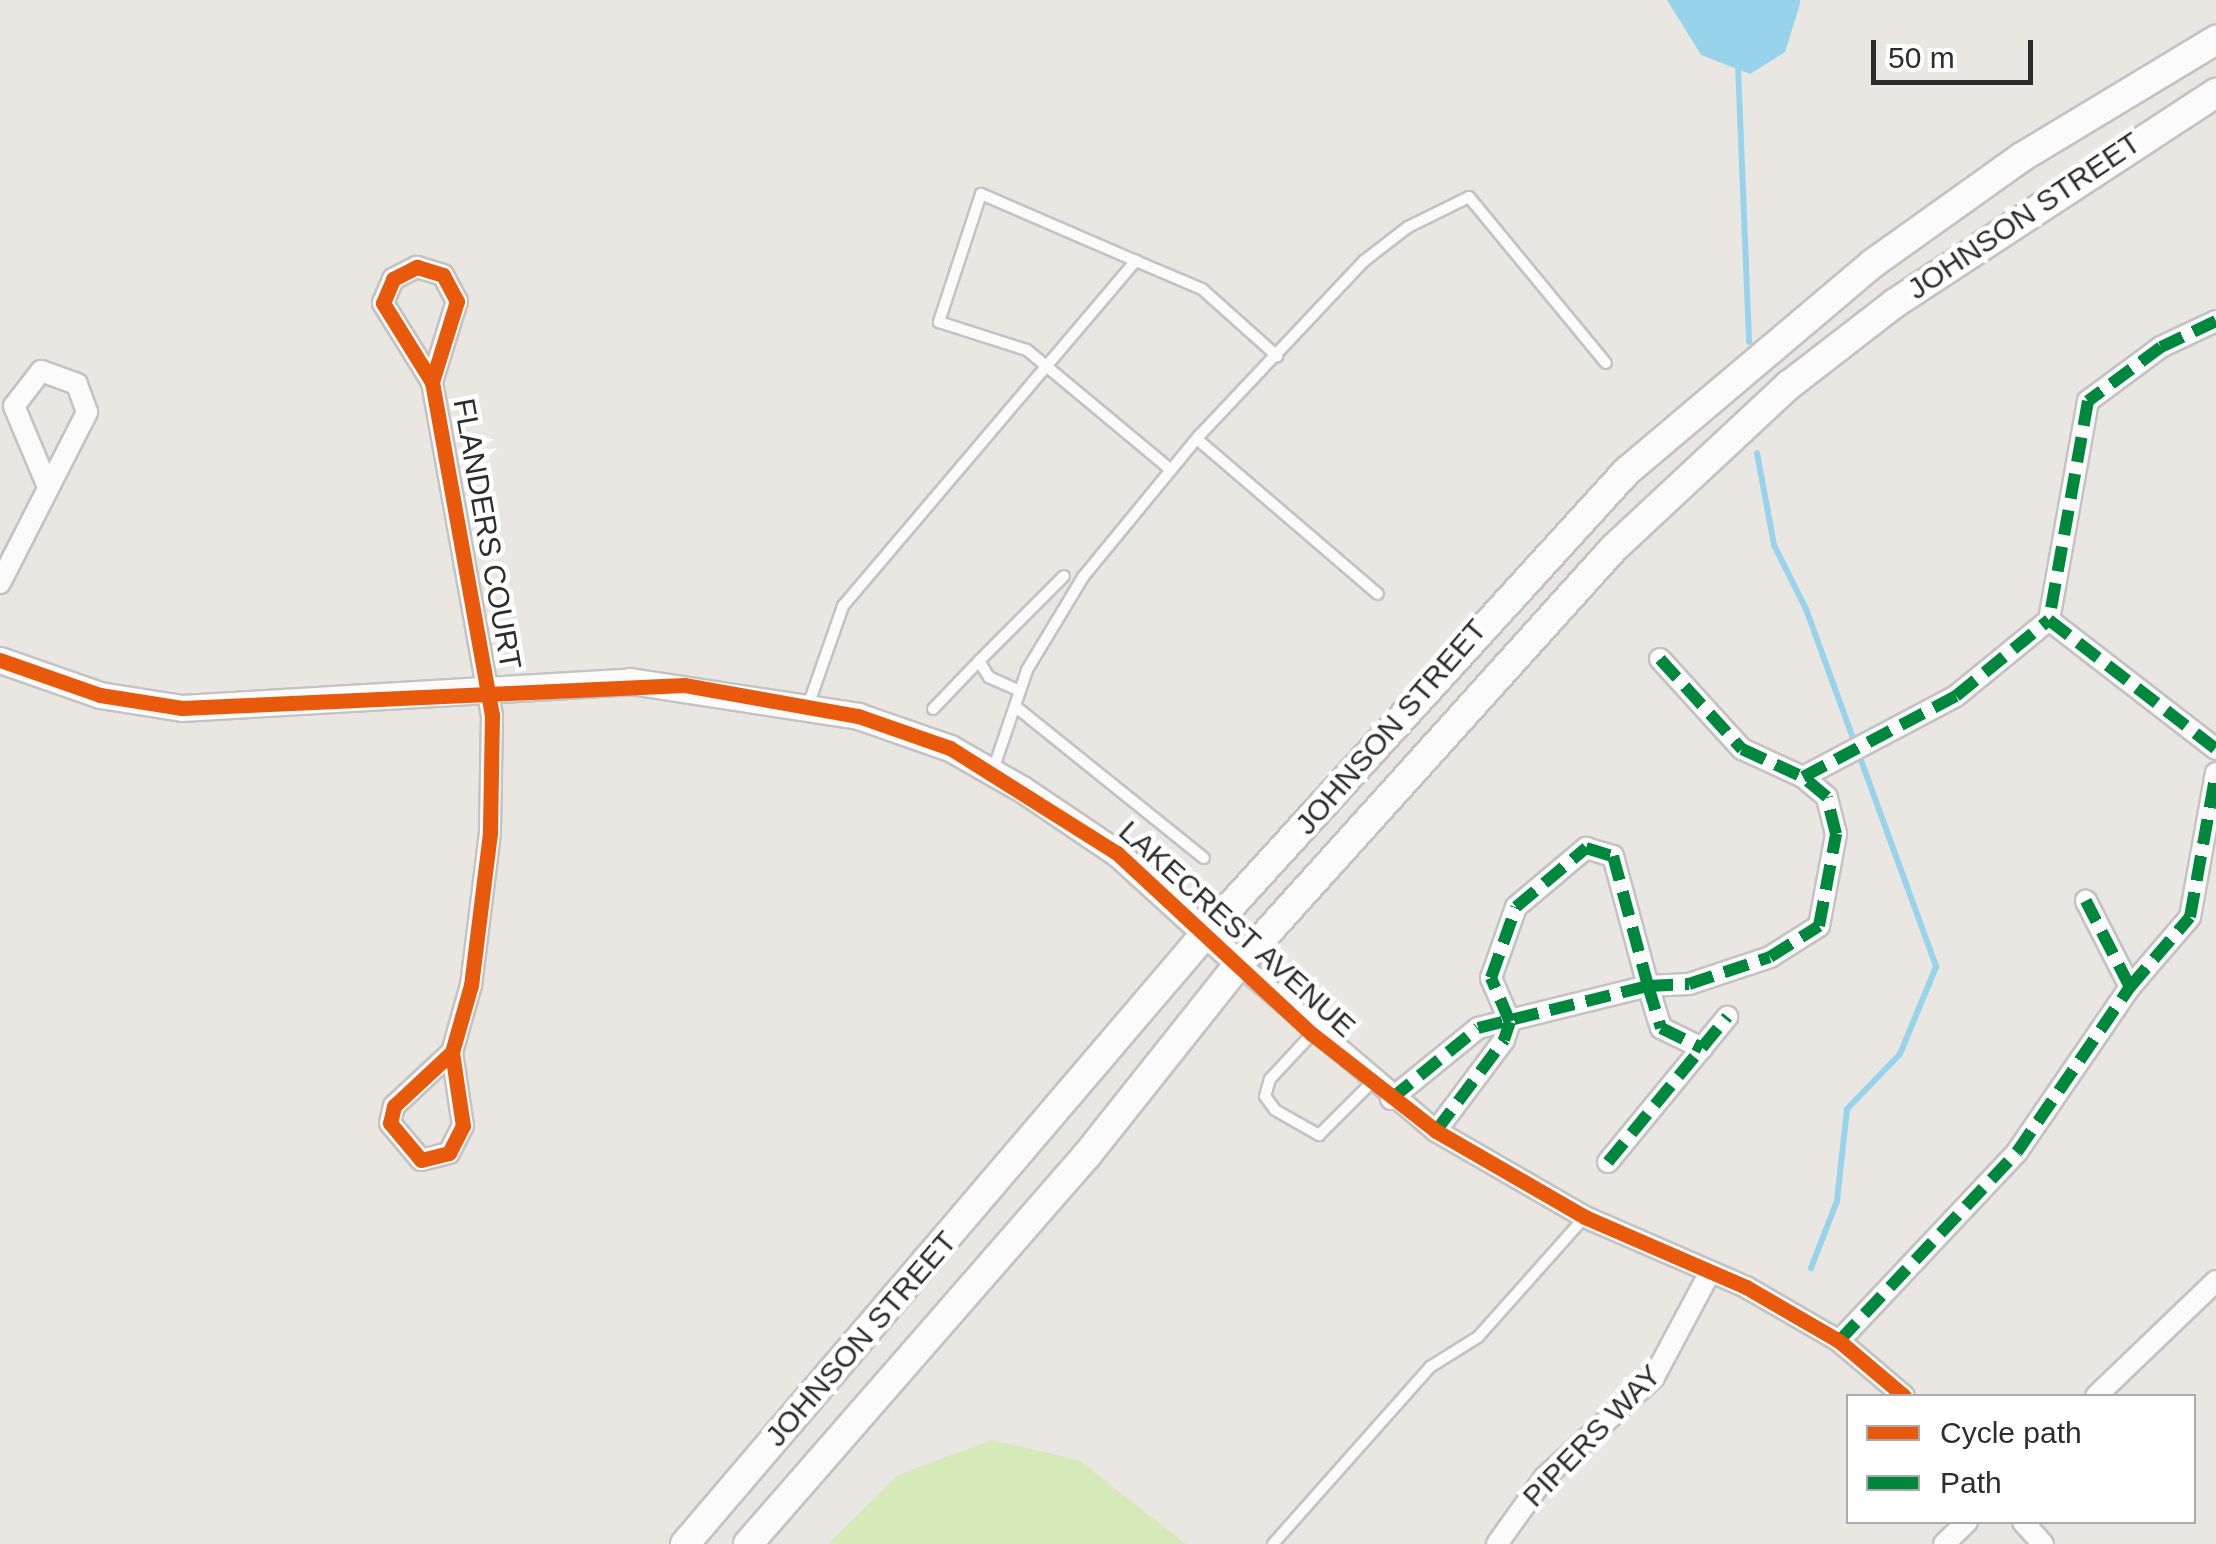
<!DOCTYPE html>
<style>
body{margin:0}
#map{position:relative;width:2216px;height:1544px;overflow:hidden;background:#eae7e2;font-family:Arial,sans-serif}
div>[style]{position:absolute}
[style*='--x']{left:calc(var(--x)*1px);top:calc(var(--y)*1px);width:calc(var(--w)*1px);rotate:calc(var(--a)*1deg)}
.pitch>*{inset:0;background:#d6e9b9}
.water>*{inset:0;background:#97d4eb}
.stream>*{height:6px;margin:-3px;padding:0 3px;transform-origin:3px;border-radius:3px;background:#97d4eb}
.roads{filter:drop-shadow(2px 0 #c4c3c3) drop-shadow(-2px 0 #c4c3c3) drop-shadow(0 2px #c4c3c3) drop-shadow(0 -2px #c4c3c3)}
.service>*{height:10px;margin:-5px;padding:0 5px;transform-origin:5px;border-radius:5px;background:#fcfbfb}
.minor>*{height:20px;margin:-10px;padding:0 10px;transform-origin:10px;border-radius:10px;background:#fcfbfb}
.tertiary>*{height:25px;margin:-12.5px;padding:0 12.5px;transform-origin:12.5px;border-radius:12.5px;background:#fcfbfb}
.secondary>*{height:28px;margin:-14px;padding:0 14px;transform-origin:14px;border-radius:14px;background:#fcfbfb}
.quiet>*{height:12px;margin-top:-6px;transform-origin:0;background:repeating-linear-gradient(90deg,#00873e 0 25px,transparent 0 37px)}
.cycleway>*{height:15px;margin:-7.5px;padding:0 7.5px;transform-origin:7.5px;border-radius:7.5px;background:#e8590c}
span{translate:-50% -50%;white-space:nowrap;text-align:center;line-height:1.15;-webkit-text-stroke:9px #fff;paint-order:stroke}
.street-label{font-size:30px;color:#2d2d2d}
.legend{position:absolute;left:1846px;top:1394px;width:350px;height:130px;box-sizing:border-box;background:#fff;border:2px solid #ababab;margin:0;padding:12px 18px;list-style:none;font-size:30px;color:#2d2d2d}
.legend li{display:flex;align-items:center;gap:20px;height:50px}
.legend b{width:50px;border:2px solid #ababab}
.scale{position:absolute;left:1871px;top:40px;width:162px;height:45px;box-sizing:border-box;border:5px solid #2d2d2d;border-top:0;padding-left:12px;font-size:30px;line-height:35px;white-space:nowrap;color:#2d2d2d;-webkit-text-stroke:8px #fff;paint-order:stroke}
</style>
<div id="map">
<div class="pitch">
<i style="clip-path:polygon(992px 1440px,1079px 1460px,1186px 1544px,828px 1544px,898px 1475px)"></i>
</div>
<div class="water">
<i style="clip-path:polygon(1667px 0,1800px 0,1800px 4px,1785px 52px,1750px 74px,1701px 55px)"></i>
</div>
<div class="stream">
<i style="--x:1738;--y:66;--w:276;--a:87.7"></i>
<i style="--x:1757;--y:453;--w:94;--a:79.5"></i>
<i style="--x:1774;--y:545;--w:72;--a:63.4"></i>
<i style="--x:1806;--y:609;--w:381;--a:70"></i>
<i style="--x:1936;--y:967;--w:94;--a:112.5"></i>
<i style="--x:1900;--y:1054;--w:76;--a:133.9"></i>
<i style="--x:1847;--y:1109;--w:93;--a:96.2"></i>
<i style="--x:1837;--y:1201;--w:72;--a:111.2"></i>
</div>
<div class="roads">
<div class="service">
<i style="--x:1136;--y:261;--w:169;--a:-156.6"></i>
<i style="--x:981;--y:194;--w:135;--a:108.2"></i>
<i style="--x:939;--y:322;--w:92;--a:17.7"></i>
<i style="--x:1027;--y:350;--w:187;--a:39.8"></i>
<i style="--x:1197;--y:439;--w:238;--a:40.6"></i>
<i style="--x:1020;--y:691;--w:34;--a:-156"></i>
<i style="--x:989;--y:677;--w:19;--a:-122"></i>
<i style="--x:979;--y:661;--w:120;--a:-45"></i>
<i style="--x:808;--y:706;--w:106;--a:-70.7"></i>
<i style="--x:843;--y:606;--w:453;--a:-49.7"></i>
<i style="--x:1136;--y:261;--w:72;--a:23"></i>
<i style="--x:1202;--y:289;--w:101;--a:41.8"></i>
<i style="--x:1016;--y:707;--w:241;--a:38.8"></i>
<i style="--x:933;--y:709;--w:66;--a:-46.2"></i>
<i style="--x:992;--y:773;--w:109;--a:-71.2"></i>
<i style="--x:1027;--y:670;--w:109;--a:-58.9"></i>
<i style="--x:1083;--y:577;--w:183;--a:-50.6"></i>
<i style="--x:1199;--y:436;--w:241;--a:-46.7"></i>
<i style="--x:1364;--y:261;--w:56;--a:-37.7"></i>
<i style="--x:1408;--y:227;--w:68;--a:-26.2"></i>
<i style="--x:1469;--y:197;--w:215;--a:50.5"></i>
<i style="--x:1312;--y:1034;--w:62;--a:133"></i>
<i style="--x:1270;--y:1079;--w:18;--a:106"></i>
<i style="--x:1265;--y:1096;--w:17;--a:54"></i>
<i style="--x:1275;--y:1110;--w:51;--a:29.6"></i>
<i style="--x:1319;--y:1135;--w:74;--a:-45"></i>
<i style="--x:1273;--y:1544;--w:237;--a:-48.4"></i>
<i style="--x:1430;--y:1367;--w:57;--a:-32"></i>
<i style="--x:1478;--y:1337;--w:161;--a:-48.3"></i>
</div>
<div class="minor">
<i style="--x:2216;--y:321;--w:61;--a:154.7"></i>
<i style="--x:2161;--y:347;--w:91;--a:143.5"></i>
<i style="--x:2088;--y:401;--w:222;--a:100.1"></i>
<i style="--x:2049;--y:620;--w:211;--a:37.7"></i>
<i style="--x:432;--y:382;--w:93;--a:-121.8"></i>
<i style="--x:383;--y:303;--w:26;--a:-67"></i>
<i style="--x:393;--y:279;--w:27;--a:-27"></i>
<i style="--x:417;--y:267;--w:27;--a:17"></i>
<i style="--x:443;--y:275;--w:30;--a:62"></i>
<i style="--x:457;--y:301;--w:85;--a:107.2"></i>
<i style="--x:432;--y:382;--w:338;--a:79.8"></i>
<i style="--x:492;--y:715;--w:118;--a:91"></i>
<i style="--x:490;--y:833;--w:153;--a:97.1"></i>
<i style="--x:471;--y:985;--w:70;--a:105.8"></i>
<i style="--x:452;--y:1052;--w:79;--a:137"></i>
<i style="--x:394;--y:1106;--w:17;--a:103"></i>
<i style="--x:390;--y:1123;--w:48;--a:50"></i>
<i style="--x:421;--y:1160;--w:29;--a:-14"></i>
<i style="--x:449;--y:1153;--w:30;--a:-63"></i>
<i style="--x:463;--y:1126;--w:75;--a:-98.5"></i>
<i style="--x:0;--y:583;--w:192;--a:-63"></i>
<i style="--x:87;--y:412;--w:30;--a:-110"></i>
<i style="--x:77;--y:384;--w:38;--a:-160"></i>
<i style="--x:41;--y:371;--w:44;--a:127.6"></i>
<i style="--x:14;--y:406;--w:88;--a:67.2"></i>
<i style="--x:1660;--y:659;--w:122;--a:47.7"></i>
<i style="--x:1742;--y:749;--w:67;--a:24.7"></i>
<i style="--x:1803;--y:777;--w:173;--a:-27.9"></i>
<i style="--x:1956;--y:696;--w:120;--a:-39.3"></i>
<i style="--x:1239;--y:964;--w:258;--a:40.3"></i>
<i style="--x:1436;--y:1131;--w:172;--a:30"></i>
<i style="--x:1585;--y:1217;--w:176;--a:23.5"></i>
<i style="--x:1746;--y:1287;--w:108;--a:30.1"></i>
<i style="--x:1839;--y:1341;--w:85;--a:40.2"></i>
<i style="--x:2130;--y:987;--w:92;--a:-49.4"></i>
<i style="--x:2190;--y:917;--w:146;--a:-79.8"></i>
<i style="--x:1391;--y:1099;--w:112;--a:-39.2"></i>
<i style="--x:1478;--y:1028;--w:175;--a:-13.9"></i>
<i style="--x:1648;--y:986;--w:44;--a:72.8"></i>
<i style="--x:1661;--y:1028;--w:46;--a:26"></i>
<i style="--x:1436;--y:1131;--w:114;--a:-53.2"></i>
<i style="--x:1504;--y:1040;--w:19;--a:-72"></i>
<i style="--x:1510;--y:1022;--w:48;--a:-113.4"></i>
<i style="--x:1491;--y:978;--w:75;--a:-70.6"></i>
<i style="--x:1516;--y:907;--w:92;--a:-40.1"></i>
<i style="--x:1586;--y:848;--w:28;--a:17"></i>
<i style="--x:1613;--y:856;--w:135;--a:74.9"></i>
<i style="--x:1648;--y:986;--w:41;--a:-2.8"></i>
<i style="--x:1689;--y:984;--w:85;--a:-18.4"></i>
<i style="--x:1770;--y:957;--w:58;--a:-32.3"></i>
<i style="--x:1819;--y:926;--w:94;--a:-79.5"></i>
<i style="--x:1836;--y:834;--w:38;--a:-104"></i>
<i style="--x:1827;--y:797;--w:31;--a:-140"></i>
<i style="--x:1608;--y:1162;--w:188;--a:-50.6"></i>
<i style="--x:1839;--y:1341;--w:260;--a:-46.7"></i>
<i style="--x:2017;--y:1152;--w:200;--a:-55.6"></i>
<i style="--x:2130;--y:987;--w:97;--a:-117.1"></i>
<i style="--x:2096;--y:1396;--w:166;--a:-43.8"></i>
<i style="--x:2023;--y:1522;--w:30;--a:48"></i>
<i style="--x:1497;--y:1544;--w:82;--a:-54.4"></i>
<i style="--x:1545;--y:1477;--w:148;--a:-42.5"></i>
<i style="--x:1654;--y:1377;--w:119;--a:-61.9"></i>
<i style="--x:1944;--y:1544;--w:32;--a:-44"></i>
</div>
<div class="tertiary">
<i style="--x:0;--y:660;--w:106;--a:19.3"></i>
<i style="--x:100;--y:695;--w:83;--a:9"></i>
<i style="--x:182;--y:708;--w:449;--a:-3.4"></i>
<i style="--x:630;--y:681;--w:231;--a:8.7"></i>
<i style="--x:858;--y:716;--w:97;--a:19.2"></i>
<i style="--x:950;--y:748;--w:83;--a:29.7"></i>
<i style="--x:1022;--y:789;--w:115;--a:34"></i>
<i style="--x:1117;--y:853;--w:165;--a:42.3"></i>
</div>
<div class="secondary">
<i style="--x:685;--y:1544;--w:803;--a:-49.55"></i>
<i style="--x:1206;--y:933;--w:624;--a:-47.66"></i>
<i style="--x:1626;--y:472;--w:322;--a:-40.2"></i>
<i style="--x:1872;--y:264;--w:184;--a:-35.5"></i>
<i style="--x:2022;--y:157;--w:227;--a:-31.1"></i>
<i style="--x:748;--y:1544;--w:516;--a:-48.93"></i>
<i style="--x:1087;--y:1155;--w:244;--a:-51.5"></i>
<i style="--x:1239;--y:964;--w:559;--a:-47.97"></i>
<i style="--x:1613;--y:549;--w:241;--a:-43"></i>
<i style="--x:1789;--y:385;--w:134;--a:-37.7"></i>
<i style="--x:1895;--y:303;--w:384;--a:-33.2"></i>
</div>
</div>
<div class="quiet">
<i style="--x:2216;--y:321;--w:61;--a:154.7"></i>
<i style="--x:2161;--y:347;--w:91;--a:143.5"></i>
<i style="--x:2088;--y:401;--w:222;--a:100.1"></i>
<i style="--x:2049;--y:620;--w:211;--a:37.7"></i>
<i style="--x:1660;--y:659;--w:122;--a:47.7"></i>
<i style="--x:1742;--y:749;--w:67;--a:24.7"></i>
<i style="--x:1803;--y:777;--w:173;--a:-27.9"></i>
<i style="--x:1956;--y:696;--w:120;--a:-39.3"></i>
<i style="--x:2130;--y:987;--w:92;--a:-49.4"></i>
<i style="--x:2190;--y:917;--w:146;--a:-79.8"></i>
<i style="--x:1391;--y:1099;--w:112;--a:-39.2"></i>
<i style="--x:1478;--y:1028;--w:175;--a:-13.9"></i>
<i style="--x:1648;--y:986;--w:44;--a:72.8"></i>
<i style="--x:1661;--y:1028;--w:46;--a:26"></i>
<i style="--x:1436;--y:1131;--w:114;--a:-53.2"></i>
<i style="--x:1504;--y:1040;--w:19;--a:-72"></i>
<i style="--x:1510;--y:1022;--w:48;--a:-113.4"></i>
<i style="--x:1491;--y:978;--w:75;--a:-70.6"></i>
<i style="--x:1516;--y:907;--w:92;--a:-40.1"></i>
<i style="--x:1586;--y:848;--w:28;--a:17"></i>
<i style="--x:1613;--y:856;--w:135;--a:74.9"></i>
<i style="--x:1648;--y:986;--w:41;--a:-2.8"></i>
<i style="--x:1689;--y:984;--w:85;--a:-18.4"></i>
<i style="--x:1770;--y:957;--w:58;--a:-32.3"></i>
<i style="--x:1819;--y:926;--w:94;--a:-79.5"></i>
<i style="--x:1836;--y:834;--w:38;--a:-104"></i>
<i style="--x:1827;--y:797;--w:31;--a:-140"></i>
<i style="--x:1608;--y:1162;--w:188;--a:-50.6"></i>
<i style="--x:1839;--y:1341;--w:260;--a:-46.7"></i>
<i style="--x:2017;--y:1152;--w:200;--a:-55.6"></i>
<i style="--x:2130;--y:987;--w:97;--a:-117.1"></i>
</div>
<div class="cycleway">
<i style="--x:432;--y:382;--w:93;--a:-121.8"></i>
<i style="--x:383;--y:303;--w:26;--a:-67"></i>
<i style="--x:393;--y:279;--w:27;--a:-27"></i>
<i style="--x:417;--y:267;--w:27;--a:17"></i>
<i style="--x:443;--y:275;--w:30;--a:62"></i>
<i style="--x:457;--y:301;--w:85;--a:107.2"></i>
<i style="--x:432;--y:382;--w:338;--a:79.8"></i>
<i style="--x:492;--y:715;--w:118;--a:91"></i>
<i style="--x:490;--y:833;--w:153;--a:97.1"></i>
<i style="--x:471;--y:985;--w:70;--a:105.8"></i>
<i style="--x:452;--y:1052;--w:79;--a:137"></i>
<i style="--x:394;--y:1106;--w:17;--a:103"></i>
<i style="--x:390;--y:1123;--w:48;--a:50"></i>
<i style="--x:421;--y:1160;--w:29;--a:-14"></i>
<i style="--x:449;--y:1153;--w:30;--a:-63"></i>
<i style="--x:463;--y:1126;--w:75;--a:-98.5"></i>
<i style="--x:0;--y:660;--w:106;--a:19.3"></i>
<i style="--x:100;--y:695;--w:83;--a:9"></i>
<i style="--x:182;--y:708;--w:503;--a:-2.62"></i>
<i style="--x:684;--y:685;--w:177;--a:10.1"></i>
<i style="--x:858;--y:716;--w:97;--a:19.2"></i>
<i style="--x:950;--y:748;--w:197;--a:32.2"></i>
<i style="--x:1117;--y:853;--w:266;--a:42.9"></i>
<i style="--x:1312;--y:1034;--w:157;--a:38"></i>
<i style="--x:1436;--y:1131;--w:172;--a:30"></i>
<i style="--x:1585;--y:1217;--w:176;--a:23.5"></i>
<i style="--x:1746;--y:1287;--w:108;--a:30.1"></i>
<i style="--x:1839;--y:1341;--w:85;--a:40.2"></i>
</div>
<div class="street-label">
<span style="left:2024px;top:216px;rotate:-34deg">JOHNSON STREET</span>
<span style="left:487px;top:534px;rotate:80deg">FLANDERS COURT</span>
<span style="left:1391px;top:727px;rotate:-49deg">JOHNSON STREET</span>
<span style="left:1237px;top:929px;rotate:42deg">LAKECREST AVENUE</span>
<span style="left:861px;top:1339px;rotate:-49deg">JOHNSON STREET</span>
<span style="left:1592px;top:1436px;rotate:-46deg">PIPERS WAY</span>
</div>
<ul class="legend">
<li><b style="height:12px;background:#e8590c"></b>Cycle path</li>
<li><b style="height:12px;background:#00873e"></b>Path</li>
</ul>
<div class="scale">50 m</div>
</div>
